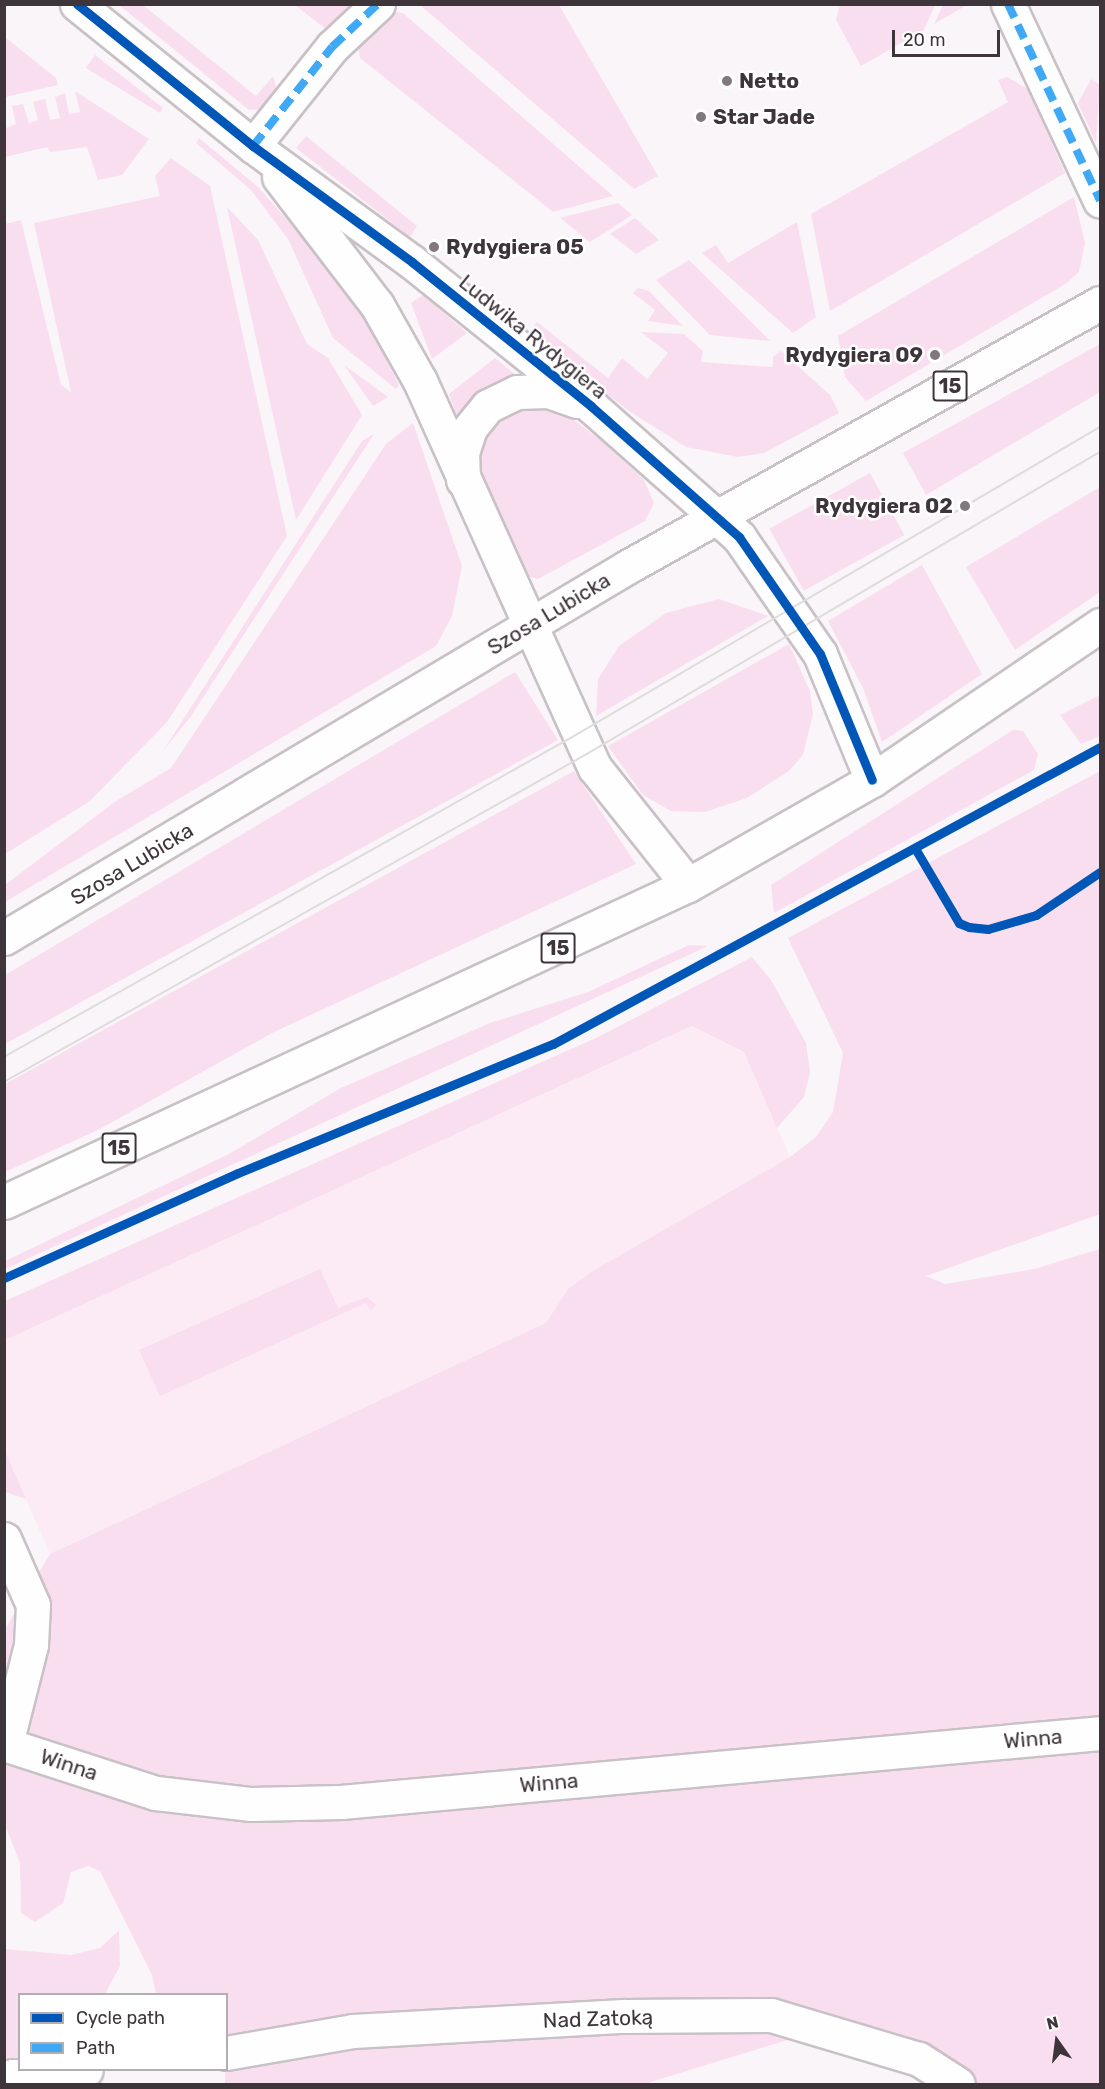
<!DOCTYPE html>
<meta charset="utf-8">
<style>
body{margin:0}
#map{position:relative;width:1105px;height:2089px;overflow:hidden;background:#faf5f8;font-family:Rubik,sans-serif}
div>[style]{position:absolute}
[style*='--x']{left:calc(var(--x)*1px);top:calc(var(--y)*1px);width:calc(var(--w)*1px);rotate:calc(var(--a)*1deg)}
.built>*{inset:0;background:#fcebf5}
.green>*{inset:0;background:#f9deef;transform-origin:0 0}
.roads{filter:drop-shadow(2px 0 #c8c1c5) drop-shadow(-2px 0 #c8c1c5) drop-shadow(0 2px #c8c1c5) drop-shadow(0 -2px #c8c1c5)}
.minor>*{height:33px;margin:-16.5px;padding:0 16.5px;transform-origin:16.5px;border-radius:16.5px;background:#fefefe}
.major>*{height:33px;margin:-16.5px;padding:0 16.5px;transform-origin:16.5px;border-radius:16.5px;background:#fefefe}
.tram>*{height:1.5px;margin:-0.75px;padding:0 0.75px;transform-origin:0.75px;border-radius:0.75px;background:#dfdcde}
.quiet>*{height:8px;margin-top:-4px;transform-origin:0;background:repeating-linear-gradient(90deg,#3fa9f5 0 15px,transparent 0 23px)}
.cycleway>*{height:9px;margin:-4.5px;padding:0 4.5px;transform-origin:4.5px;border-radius:4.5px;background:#0057b8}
.dots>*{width:16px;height:16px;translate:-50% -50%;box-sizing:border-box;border:3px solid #fff;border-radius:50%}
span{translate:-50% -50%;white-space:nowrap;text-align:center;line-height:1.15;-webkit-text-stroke:5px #fff;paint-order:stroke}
.shield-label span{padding:2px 4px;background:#fff;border:2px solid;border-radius:4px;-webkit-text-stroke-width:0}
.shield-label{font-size:20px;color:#3e353b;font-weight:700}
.poi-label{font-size:21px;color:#3e353b;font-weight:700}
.left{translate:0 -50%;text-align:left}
.right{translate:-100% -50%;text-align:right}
.street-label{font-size:21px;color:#3e353b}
.frame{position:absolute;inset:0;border:6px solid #3e353b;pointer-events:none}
.legend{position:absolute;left:18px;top:1993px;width:210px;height:78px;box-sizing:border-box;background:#fff;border:2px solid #b2aeb1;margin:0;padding:8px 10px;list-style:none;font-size:18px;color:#3e353b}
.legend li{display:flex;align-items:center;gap:12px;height:30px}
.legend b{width:30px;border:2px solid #b2aeb1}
.north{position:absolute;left:1027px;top:2011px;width:60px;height:60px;-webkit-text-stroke:4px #fff;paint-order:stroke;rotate:346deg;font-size:16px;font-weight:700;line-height:24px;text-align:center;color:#3e353b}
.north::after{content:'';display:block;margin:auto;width:21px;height:27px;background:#3e353b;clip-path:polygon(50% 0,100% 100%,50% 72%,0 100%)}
.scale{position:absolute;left:892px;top:30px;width:108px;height:27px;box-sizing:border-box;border:3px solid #3e353b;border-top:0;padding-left:8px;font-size:18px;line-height:21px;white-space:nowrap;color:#3e353b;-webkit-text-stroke:4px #fff;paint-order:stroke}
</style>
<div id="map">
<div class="built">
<i style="clip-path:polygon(693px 1026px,744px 1052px,790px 1157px,591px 1272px,568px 1289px,547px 1323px,50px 1554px,5px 1451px,4px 1340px)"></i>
</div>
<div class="green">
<i style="clip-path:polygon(119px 5px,143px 5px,256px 96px,273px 76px,277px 90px,263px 109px,249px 110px)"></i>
<i style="clip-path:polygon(295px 5px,357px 5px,331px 33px)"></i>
<i style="clip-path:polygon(420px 5px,559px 5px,658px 176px,634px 189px)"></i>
<i style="clip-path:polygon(840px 5px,840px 4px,935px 5px,924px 30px,861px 66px,836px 20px)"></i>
<i style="clip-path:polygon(943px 5px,943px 4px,967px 5px,934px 24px)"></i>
<i style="clip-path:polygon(396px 12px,403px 13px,613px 196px,553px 212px,360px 58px,358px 45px)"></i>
<i style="clip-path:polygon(5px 37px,56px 78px,58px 85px,5px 97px)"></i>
<i style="clip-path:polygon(95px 55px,163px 108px,160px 113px,86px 68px)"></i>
<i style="clip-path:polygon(1007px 77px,1028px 89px,1065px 173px,830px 311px,811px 214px,1008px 102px,998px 80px)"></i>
<i style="clip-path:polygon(1091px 79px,1100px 85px,1096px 143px,1078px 103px)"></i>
<i style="clip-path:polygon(75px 91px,149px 139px,122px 175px,98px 180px,87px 147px,50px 152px,47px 147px,5px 157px,5px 119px,6px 128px,16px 124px,12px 106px,23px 104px,29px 123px,38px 120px,33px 102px,45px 99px,50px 120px,60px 118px,55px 97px,65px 93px,69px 114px,80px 112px)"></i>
<i style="clip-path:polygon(306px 136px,417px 226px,410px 237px,296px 148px)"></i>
<i style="clip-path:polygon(199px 138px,258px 187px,336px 274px,368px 323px,399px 385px,396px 389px,333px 338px,288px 239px,251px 190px,196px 143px)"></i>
<i style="clip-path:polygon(171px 158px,210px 186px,287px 536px,167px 722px,90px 801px,5px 854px,5px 224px,21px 220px,61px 385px,71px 392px,34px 223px,160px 196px,155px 176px)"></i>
<i style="clip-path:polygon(1074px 197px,1085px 243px,1079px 272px,1067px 283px,866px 401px,845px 377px,838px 336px)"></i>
<i style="clip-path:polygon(618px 203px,632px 215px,590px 242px,560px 218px)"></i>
<i style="clip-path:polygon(227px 207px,258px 240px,307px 344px,328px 358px,362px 415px,296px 520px)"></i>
<i style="clip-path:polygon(635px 218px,659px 240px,636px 254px,610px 234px)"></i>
<i style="clip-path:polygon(797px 222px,816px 317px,793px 333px,702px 253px,716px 245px,728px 263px)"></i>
<i style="clip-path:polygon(689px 260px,770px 341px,710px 335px,656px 280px)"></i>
<i style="clip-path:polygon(638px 288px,649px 291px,683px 326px,648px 321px,655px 310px,633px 293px)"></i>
<i style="clip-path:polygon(423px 295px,467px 333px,432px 359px,411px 303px)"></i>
<i style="clip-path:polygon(537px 322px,608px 378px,622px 358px,647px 379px,668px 353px,641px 332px,684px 334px,703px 351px,701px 362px,773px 367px,773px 357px,781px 351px,830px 395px,839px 413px,764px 453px,738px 457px,686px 447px,629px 411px,528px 333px)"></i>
<i style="clip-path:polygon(1100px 344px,1100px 392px,926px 495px,903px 453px)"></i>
<i style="clip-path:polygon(495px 358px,516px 375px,457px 416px,449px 394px)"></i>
<i style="clip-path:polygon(344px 365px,388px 397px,373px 406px)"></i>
<i style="clip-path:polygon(546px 406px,562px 411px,604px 443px,644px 480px,654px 503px,645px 521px,538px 579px,523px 575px,476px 462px,483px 441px,501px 418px,526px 407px)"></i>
<i style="clip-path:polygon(413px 423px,462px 566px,452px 616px,436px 646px,5px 902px,5px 885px,116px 801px,171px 768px,386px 444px)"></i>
<i style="clip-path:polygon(374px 434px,191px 716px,161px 754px,362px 441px)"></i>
<i style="left:870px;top:473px;width:71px;height:115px;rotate:61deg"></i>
<i style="clip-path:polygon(1100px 487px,1100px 592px,1015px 650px,966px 567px)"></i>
<i style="clip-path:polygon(922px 565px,982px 674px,882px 742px,863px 688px,828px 621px)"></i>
<i style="clip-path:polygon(719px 599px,768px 616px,596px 716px,598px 679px,619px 646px,666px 613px)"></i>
<i style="clip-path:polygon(789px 644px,810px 691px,813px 714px,803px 755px,789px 771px,747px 798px,705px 812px,671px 811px,643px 795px,608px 746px)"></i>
<i style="clip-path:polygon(515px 672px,558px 740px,5px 1044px,5px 975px)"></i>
<i style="clip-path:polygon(1100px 695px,1100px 736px,1081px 744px,1060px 715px)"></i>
<i style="clip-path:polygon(1013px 730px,1023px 731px,1038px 754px,1034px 770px,774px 913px,771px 885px)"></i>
<i style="clip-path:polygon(574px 771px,636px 864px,274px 1032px,98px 1130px,5px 1172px,5px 1084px)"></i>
<i style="clip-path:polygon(1100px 771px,1100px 1214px,926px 1276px,945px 1284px,1034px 1269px,1100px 1249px,1100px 2084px,958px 2084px,820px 2030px,644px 2084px,225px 2084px,226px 1994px,156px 1994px,152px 1975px,100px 1871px,88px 1866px,71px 1872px,63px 1903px,35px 1922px,21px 1913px,20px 1863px,5px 1825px,5px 1629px,50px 1554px,546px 1323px,568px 1289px,591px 1272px,790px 1157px,816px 1137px,833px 1112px,843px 1053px,788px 938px)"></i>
<i style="clip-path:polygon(689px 945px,708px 946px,5px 1269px,5px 1261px,227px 1155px,341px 1088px,490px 1023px,588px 992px)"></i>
<i style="clip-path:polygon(752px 957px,771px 980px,806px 1043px,810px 1073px,804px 1097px,777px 1128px,744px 1052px,692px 1026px,5px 1340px,5px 1301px,598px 1037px)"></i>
<i style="clip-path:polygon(320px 1269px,338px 1308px,367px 1297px,376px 1305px,371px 1311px,366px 1303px,160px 1396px,139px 1350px)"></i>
<i style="clip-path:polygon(5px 1451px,26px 1499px,5px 1492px)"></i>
<i style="clip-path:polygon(119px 1930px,120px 1966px,105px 1994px,20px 1994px,19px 2062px,5px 2063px,5px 1949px,71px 1955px,100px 1948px)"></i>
</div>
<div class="roads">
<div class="minor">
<i style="--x:77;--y:4;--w:226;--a:38.9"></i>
<i style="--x:253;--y:146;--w:197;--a:36.1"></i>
<i style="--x:412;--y:262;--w:230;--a:38.8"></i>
<i style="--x:591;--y:406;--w:198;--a:41.5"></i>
<i style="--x:739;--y:537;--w:142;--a:55.3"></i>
<i style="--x:820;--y:654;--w:136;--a:67.6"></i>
<i style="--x:1008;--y:4;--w:217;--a:64.9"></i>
<i style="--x:253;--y:146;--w:127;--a:-51.4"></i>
<i style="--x:332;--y:47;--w:63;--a:-43.1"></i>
<i style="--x:279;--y:177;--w:161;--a:52.6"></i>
<i style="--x:377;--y:305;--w:87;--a:60.5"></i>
<i style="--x:420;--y:381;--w:425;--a:65.7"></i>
<i style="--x:595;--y:768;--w:149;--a:51.5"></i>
<i style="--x:463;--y:480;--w:27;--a:-92"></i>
<i style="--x:462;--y:453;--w:26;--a:-72"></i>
<i style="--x:470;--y:428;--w:28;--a:-51"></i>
<i style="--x:488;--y:406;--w:32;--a:-26"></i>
<i style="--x:517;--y:392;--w:31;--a:-2"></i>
<i style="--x:548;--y:391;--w:31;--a:19"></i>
<i style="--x:4;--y:1539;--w:72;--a:66.3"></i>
<i style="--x:33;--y:1605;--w:40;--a:92.9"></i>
<i style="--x:31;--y:1645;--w:102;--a:104.2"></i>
<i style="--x:4;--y:1744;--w:160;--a:17.9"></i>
<i style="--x:156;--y:1793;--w:96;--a:6.6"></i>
<i style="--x:251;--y:1804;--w:90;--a:-1.3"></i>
<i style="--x:341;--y:1802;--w:762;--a:-5.19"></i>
<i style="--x:226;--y:2053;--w:129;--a:-9.8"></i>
<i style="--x:353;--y:2031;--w:271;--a:-3.2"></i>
<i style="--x:624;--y:2016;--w:147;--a:-0.4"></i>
<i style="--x:771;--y:2015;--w:154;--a:16.6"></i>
<i style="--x:919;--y:2059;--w:46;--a:32.7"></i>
<i style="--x:4;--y:2077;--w:82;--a:-4.9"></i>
</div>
<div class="major">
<i style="--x:4;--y:938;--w:727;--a:-30.76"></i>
<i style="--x:629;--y:566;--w:539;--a:-29.18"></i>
<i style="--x:4;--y:1202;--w:754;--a:-24.87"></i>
<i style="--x:688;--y:885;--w:212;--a:-29.7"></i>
<i style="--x:872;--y:780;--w:276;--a:-34.2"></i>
</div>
</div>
<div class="tram">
<i style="--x:4;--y:1057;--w:656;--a:-29.38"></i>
<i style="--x:576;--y:735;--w:608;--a:-30.45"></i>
<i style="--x:4;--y:1082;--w:669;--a:-29.36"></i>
<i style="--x:587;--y:754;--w:595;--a:-30.49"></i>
</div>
<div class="quiet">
<i style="--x:1008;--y:4;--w:217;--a:64.9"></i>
<i style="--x:253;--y:146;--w:127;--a:-51.4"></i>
<i style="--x:332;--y:47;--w:63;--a:-43.1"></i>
</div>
<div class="cycleway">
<i style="--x:77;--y:4;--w:226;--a:38.9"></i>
<i style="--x:253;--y:146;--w:197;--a:36.1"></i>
<i style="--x:412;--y:262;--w:230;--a:38.8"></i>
<i style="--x:591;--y:406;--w:198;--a:41.5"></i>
<i style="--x:739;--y:537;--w:142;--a:55.3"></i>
<i style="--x:820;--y:654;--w:136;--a:67.6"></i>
<i style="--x:916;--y:850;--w:85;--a:59.5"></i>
<i style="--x:959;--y:923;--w:11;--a:22"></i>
<i style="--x:969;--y:927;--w:19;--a:6"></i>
<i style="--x:988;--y:929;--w:50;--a:-16.3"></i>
<i style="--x:1036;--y:915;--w:77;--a:-33.9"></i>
<i style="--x:4;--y:1278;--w:256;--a:-24.2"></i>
<i style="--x:238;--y:1173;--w:340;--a:-22.3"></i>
<i style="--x:553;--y:1044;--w:622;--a:-28.5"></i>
</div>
<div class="dots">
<i style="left:727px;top:81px;background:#80787d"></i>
<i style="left:701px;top:117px;background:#80787d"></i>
<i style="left:434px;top:247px;background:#80787d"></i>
<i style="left:935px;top:355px;background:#80787d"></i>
<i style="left:965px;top:506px;background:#80787d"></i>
</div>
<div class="shield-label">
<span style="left:950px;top:386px">15</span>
<span style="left:558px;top:948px">15</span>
<span style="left:119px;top:1148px">15</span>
</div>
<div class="poi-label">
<span class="left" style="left:739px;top:81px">Netto</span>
<span class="left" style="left:713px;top:117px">Star Jade</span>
<span class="left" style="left:446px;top:247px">Rydygiera 05</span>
<span class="right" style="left:923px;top:355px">Rydygiera 09</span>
<span class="right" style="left:953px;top:506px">Rydygiera 02</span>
</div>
<div class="street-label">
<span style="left:533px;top:337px;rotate:39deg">Ludwika Rydygiera</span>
<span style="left:549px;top:614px;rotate:-31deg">Szosa Lubicka</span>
<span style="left:132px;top:864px;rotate:-31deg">Szosa Lubicka</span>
<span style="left:1033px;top:1739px;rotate:-5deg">Winna</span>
<span style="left:69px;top:1765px;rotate:18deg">Winna</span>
<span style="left:549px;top:1783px;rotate:-5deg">Winna</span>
<span style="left:598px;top:2019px;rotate:-2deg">Nad Zatoką</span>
</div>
<div class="frame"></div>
<ul class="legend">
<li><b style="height:8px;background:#0057b8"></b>Cycle path</li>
<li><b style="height:8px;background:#3fa9f5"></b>Path</li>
</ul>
<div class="north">N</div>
<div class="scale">20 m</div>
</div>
